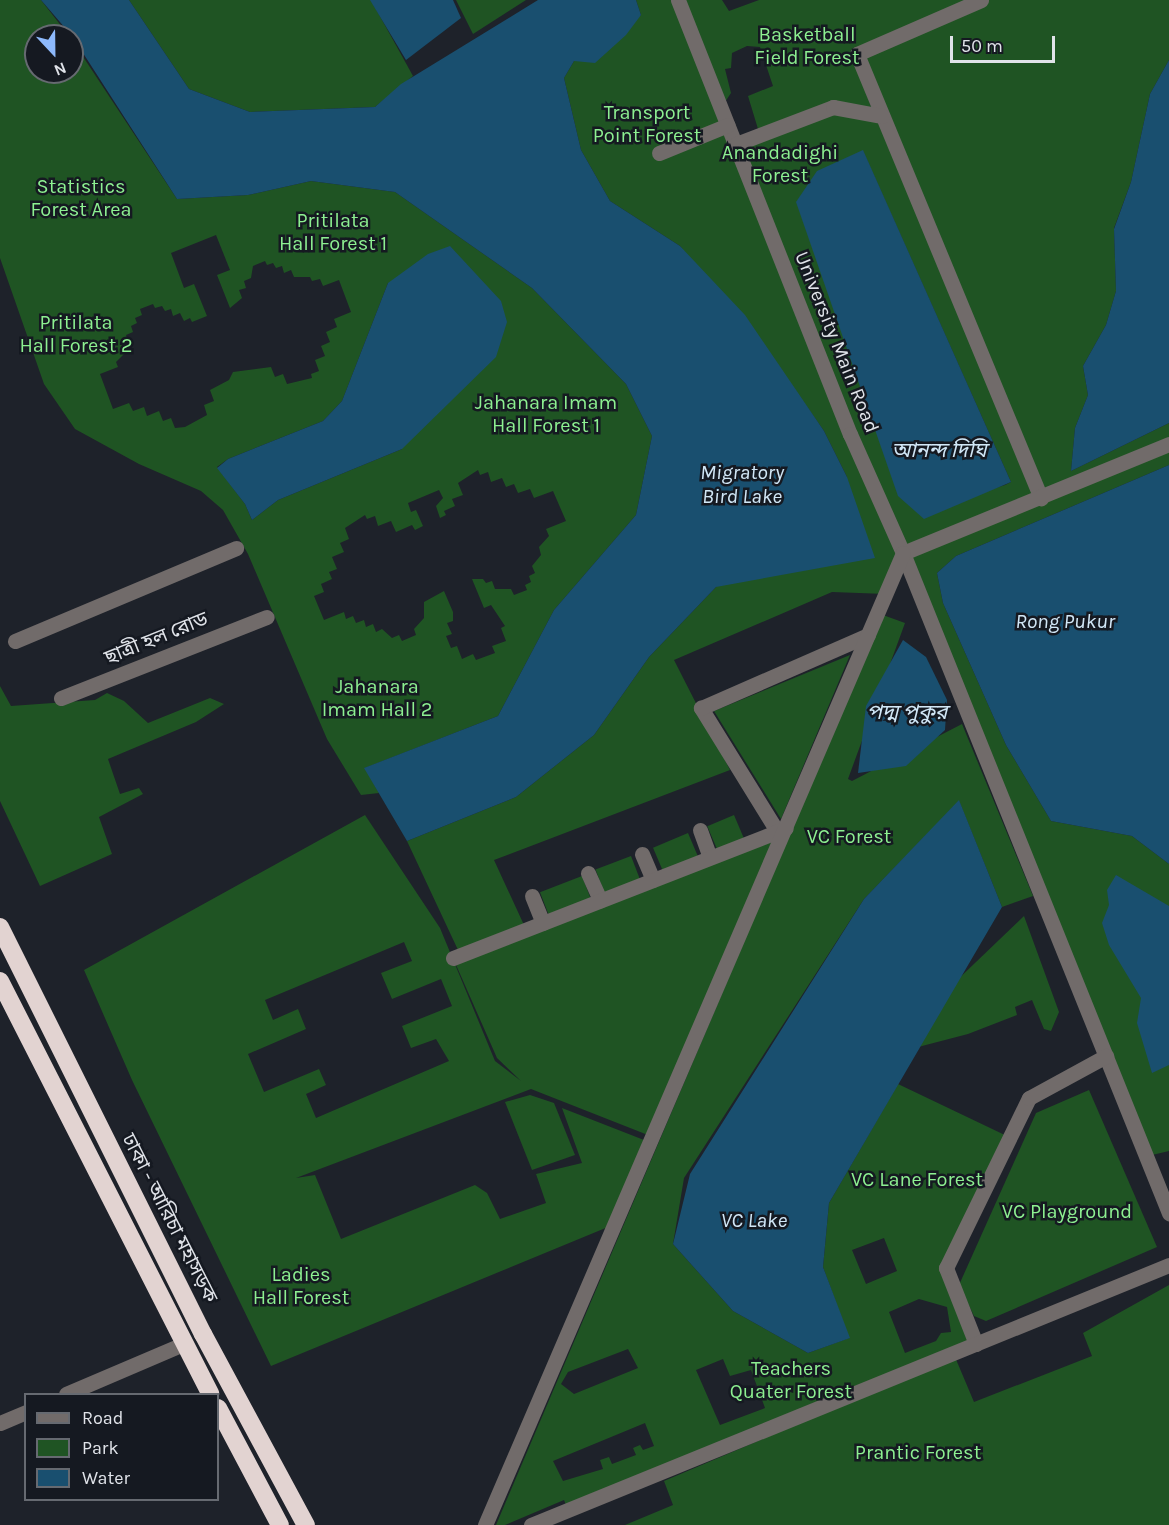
<!DOCTYPE html>
<meta charset="utf-8">
<style>
body{margin:0}
#map{position:relative;width:1169px;height:1525px;overflow:hidden;background:#1e222a;font-family:Karla,"Noto Sans Bengali",sans-serif}
div>[style]{position:absolute}
[style*='--x']{left:calc(var(--x)*1px);top:calc(var(--y)*1px);width:calc(var(--w)*1px);rotate:calc(var(--a)*1deg)}
.green>*{inset:0;background:#1f5423;transform-origin:0 0}
.water>*{inset:0;background:#194f6f}
.minor>*{height:15px;margin:-7.5px;padding:0 7.5px;transform-origin:7.5px;border-radius:7.5px;background:#716b6a}
.highway>*{height:18px;margin:-9px;padding:0 9px;transform-origin:9px;border-radius:9px;background:#e2d3d1}
span{translate:-50% -50%;white-space:nowrap;text-align:center;line-height:1.15;-webkit-text-stroke:5px #151921;paint-order:stroke}
.park-label{font-size:20px;color:#8df091}
.street-label{font-size:20px;color:#e0e3e9}
.water-label{font-size:21px;color:#d1e7f7;font-style:italic}
.legend{position:absolute;left:24px;top:1393px;width:195px;height:108px;box-sizing:border-box;background:#151921;border:2px solid #666a71;margin:0;padding:8px 10px;list-style:none;font-size:18px;color:#e0e3e9}
.legend li{display:flex;align-items:center;gap:12px;height:30px}
.legend b{width:30px;border:2px solid #666a71}
.north{position:absolute;left:24px;top:24px;width:60px;height:60px;box-sizing:border-box;background:#151921;border:2px solid #666a71;border-radius:50%;rotate:158deg;font-size:16px;font-weight:700;line-height:24px;text-align:center;color:#e0e3e9}
.north::after{content:'';display:block;margin:auto;width:21px;height:27px;background:#8db9fc;clip-path:polygon(50% 0,100% 100%,50% 72%,0 100%)}
.scale{position:absolute;left:950px;top:36px;width:105px;height:27px;box-sizing:border-box;border:3px solid #e0e3e9;border-top:0;padding-left:8px;font-size:18px;line-height:21px;white-space:nowrap;color:#e0e3e9;-webkit-text-stroke:4px #151921;paint-order:stroke}
</style>
<div id="map">
<div class="green">
<i style="clip-path:polygon(evenodd,0 0,41px 0,69px 36px,36px 36px,36px 72px,72px 72px,72px 40px,177px 199px,248px 195px,311px 181px,395px 192px,532px 288px,626px 384px,652px 436px,636px 515px,554px 610px,498px 716px,365px 768px,379px 793px,361px 795px,327px 739px,248px 554px,223px 510px,201px 491px,139px 464px,75px 429px,44px 384px,0 258px,0 0,216px 235px,230px 270px,217px 275px,230px 308px,242px 298px,239px 290px,246px 288px,244px 281px,251px 278px,253px 266px,265px 261px,267px 265px,273px 263px,276px 268px,282px 266px,284px 273px,291px 270px,294px 277px,310px 277px,312px 281px,320px 279px,323px 286px,339px 280px,351px 312px,334px 319px,337px 327px,326px 332px,330px 342px,321px 346px,325px 356px,315px 360px,319px 371px,311px 374px,312px 378px,287px 384px,283px 374px,275px 377px,271px 367px,233px 372px,229px 380px,210px 390px,214px 401px,204px 405px,207px 415px,185px 427px,175px 428px,171px 418px,163px 421px,159px 411px,147px 416px,144px 407px,133px 411px,129px 403px,113px 409px,100px 374px,118px 367px,116px 362px,126px 352px,124px 346px,129px 344px,126px 335px,133px 332px,131px 326px,137px 323px,135px 318px,142px 315px,140px 309px,153px 304px,155px 308px,162px 306px,165px 311px,171px 309px,173px 316px,180px 313px,184px 321px,190px 318px,192px 322px,207px 316px,194px 284px,184px 288px,171px 253px,216px 235px,0 0,388px 283px,402px 449px,278px 500px,252px 520px,245px 504px,217px 467px,228px 459px,323px 421px,342px 401px,388px 283px,0 0,478px 470px,480px 475px,488px 472px,491px 482px,502px 478px,506px 487px,514px 484px,518px 493px,530px 489px,534px 498px,553px 491px,566px 521px,546px 529px,549px 536px,539px 547px,541px 555px,532px 566px,535px 573px,529px 576px,531px 582px,525px 585px,527px 590px,514px 595px,511px 589px,495px 589px,492px 581px,486px 583px,483px 579px,472px 579px,484px 608px,491px 605px,505px 626px,501px 628px,506px 641px,492px 646px,495px 653px,476px 660px,473px 654px,462px 659px,457px 646px,451px 648px,446px 636px,452px 634px,447px 623px,453px 621px,453px 612px,444px 591px,424px 602px,424px 618px,414px 629px,416px 635px,402px 641px,399px 635px,392px 638px,382px 629px,376px 632px,373px 624px,366px 627px,364px 620px,356px 623px,353px 616px,346px 619px,344px 612px,324px 620px,314px 596px,324px 592px,321px 584px,332px 579px,329px 572px,337px 569px,332px 557px,344px 552px,340px 543px,349px 539px,345px 528px,365px 515px,367px 519px,375px 516px,378px 526px,391px 521px,396px 532px,412px 525px,415px 530px,423px 526px,416px 510px,411px 512px,408px 503px,439px 490px,443px 498px,436px 506px,440px 518px,446px 515px,444px 511px,455px 506px,452px 499px,463px 495px,458px 483px,478px 470px)"></i>
<i style="clip-path:polygon(129px 0,371px 0,413px 76px,375px 107px,250px 112px,189px 89px)"></i>
<i style="clip-path:polygon(456px 0,526px 0,473px 34px)"></i>
<i style="clip-path:polygon(evenodd,636px 0,672px 0,736px 144px,833px 107px,882px 115px,857px 54px,985px 0,1169px 0,1169px 60px,1150px 94px,1131px 182px,1114px 228px,1116px 291px,1106px 325px,1083px 366px,1088px 395px,1075px 428px,1071px 471px,1169px 423px,1169px 465px,956px 556px,937px 573px,943px 603px,1006px 745px,1051px 821px,1132px 836px,1169px 864px,1169px 1151px,1152px 1155px,903px 553px,886px 594px,832px 592px,674px 660px,730px 770px,494px 860px,524px 925px,458px 950px,407px 841px,516px 797px,594px 735px,649px 657px,716px 587px,847px 477px,824px 431px,803px 401px,680px 246px,610px 201px,581px 150px,564px 78px,574px 61px,641px 15px,636px 0,863px 151px,1011px 482px,1005px 485px,986px 491px,863px 151px)"></i>
<i style="clip-path:polygon(678px 0,722px 0,729px 11px,759px 0,975px 0,851px 53px,872px 109px,828px 103px,758px 129px,748px 96px,773px 86px,760px 47px,747px 46px,732px 53px,731px 68px,725px 69px,731px 93px,725px 102px)"></i>
<i style="clip-path:polygon(evenodd,883px 615px,905px 623px,848px 779px,852px 781px,962px 724px,1033px 896px,1002px 907px,959px 801px,864px 899px,684px 1178px,673px 1244px,733px 1311px,808px 1353px,849px 1338px,823px 1267px,829px 1203px,898px 1084px,1009px 1137px,946px 1268px,974px 1338px,566px 1505px,564px 1500px,505px 1525px,496px 1525px,883px 615px,884px 1238px,897px 1271px,866px 1284px,852px 1250px,884px 1238px,883px 615px,919px 1299px,947px 1307px,951px 1332px,941px 1333px,936px 1341px,905px 1353px,889px 1312px,919px 1299px,883px 615px,628px 1349px,638px 1368px,574px 1394px,561px 1384px,568px 1372px,628px 1349px,883px 615px,723px 1359px,730px 1376px,751px 1370px,765px 1408px,720px 1425px,696px 1370px,723px 1359px,883px 615px,645px 1423px,654px 1446px,643px 1450px,640px 1445px,633px 1448px,636px 1455px,612px 1464px,609px 1457px,600px 1460px,603px 1469px,563px 1481px,553px 1461px,645px 1423px)"></i>
<i style="clip-path:polygon(850px 655px,781px 819px,714px 711px)"></i>
<i style="clip-path:polygon(0 686px,11px 706px,95px 700px,107px 693px,124px 701px,148px 723px,210px 698px,224px 704px,196px 722px,108px 759px,120px 794px,139px 788px,143px 794px,99px 817px,112px 854px,40px 886px,0 801px)"></i>
<i style="clip-path:polygon(evenodd,365px 815px,440px 928px,495px 1061px,521px 1081px,497px 1058px,453px 958px,786px 828px,653px 1137px,531px 1089px,296px 1178px,315px 1175px,341px 1239px,475px 1185px,487px 1193px,500px 1219px,546px 1203px,536px 1174px,582px 1163px,562px 1108px,644px 1140px,608px 1227px,271px 1366px,132px 1080px,84px 970px,365px 815px,404px 942px,412px 961px,381px 973px,392px 999px,441px 979px,452px 1006px,402px 1026px,411px 1048px,436px 1039px,449px 1061px,316px 1118px,306px 1094px,326px 1085px,319px 1069px,264px 1092px,248px 1054px,306px 1029px,298px 1009px,273px 1020px,265px 1000px,404px 942px)"></i>
<i style="left:734px;top:815px;width:25px;height:29px;rotate:67deg"></i>
<i style="left:688px;top:833px;width:25px;height:38px;rotate:67deg"></i>
<i style="left:631px;top:856px;width:26px;height:38px;rotate:69deg"></i>
<i style="left:582px;top:876px;width:25px;height:45px;rotate:69deg"></i>
<i style="clip-path:polygon(1024px 916px,1059px 1012px,1051px 1031px,1044px 1029px,1032px 1000px,1015px 1007px,1017px 1015px,968px 1034px,899px 1052px,927px 1009px)"></i>
<i style="clip-path:polygon(1089px 1090px,1157px 1247px,986px 1321px,974px 1316px,959px 1285px,1036px 1113px)"></i>
<i style="clip-path:polygon(530px 1095px,554px 1103px,575px 1155px,532px 1170px,505px 1102px)"></i>
<i style="clip-path:polygon(1169px 1285px,1169px 1525px,625px 1525px,673px 1505px,664px 1481px,955px 1357px,974px 1402px,1092px 1356px,1083px 1333px)"></i>
</div>
<div class="water">
<i style="clip-path:polygon(41px 0,129px 0,189px 89px,250px 112px,375px 107px,401px 84px,538px 0,636px 0,641px 15px,626px 35px,595px 63px,574px 61px,564px 78px,581px 150px,610px 201px,680px 246px,745px 315px,824px 431px,847px 477px,875px 558px,716px 587px,649px 657px,594px 735px,516px 797px,407px 841px,364px 768px,498px 716px,554px 610px,636px 515px,652px 436px,626px 384px,532px 288px,395px 192px,311px 181px,248px 195px,177px 199px,72px 36px)"></i>
<i style="clip-path:polygon(370px 0,453px 0,461px 18px,406px 60px)"></i>
<i style="clip-path:polygon(1169px 60px,1169px 423px,1071px 471px,1075px 428px,1088px 395px,1083px 366px,1106px 325px,1116px 291px,1114px 229px,1131px 182px,1150px 94px)"></i>
<i style="clip-path:polygon(863px 150px,1011px 482px,924px 519px,898px 496px,796px 202px,817px 171px)"></i>
<i style="clip-path:polygon(450px 246px,501px 301px,507px 322px,496px 357px,402px 449px,278px 500px,252px 520px,245px 504px,217px 468px,228px 459px,323px 421px,342px 401px,388px 283px,428px 254px)"></i>
<i style="clip-path:polygon(1169px 465px,1169px 864px,1132px 836px,1051px 821px,1006px 745px,943px 603px,937px 573px,956px 556px)"></i>
<i style="clip-path:polygon(903px 640px,926px 657px,947px 700px,945px 730px,906px 766px,858px 773px,866px 706px)"></i>
<i style="clip-path:polygon(959px 800px,1002px 907px,829px 1203px,823px 1267px,850px 1338px,808px 1353px,733px 1311px,673px 1244px,690px 1174px,864px 899px)"></i>
<i style="clip-path:polygon(1116px 875px,1169px 906px,1169px 1065px,1152px 1073px,1137px 1023px,1141px 998px,1109px 945px,1102px 923px,1109px 905px,1107px 890px)"></i>
</div>
<div class="minor">
<i style="--x:678;--y:0;--w:467;--a:68.4"></i>
<i style="--x:850;--y:434;--w:130;--a:66"></i>
<i style="--x:903;--y:553;--w:712;--a:68.05"></i>
<i style="--x:981;--y:0;--w:135;--a:156.5"></i>
<i style="--x:857;--y:54;--w:481;--a:67.5"></i>
<i style="--x:736;--y:144;--w:104;--a:-20.9"></i>
<i style="--x:833;--y:107;--w:50;--a:10.4"></i>
<i style="--x:659;--y:153;--w:74;--a:-22.1"></i>
<i style="--x:903;--y:553;--w:287;--a:-22.3"></i>
<i style="--x:15;--y:641;--w:240;--a:-22.8"></i>
<i style="--x:61;--y:698;--w:221;--a:-21.5"></i>
<i style="--x:700;--y:830;--w:29;--a:70"></i>
<i style="--x:777;--y:831;--w:145;--a:-121.7"></i>
<i style="--x:701;--y:708;--w:182;--a:-23.6"></i>
<i style="--x:642;--y:854;--w:28;--a:67"></i>
<i style="--x:588;--y:873;--w:30;--a:66"></i>
<i style="--x:532;--y:896;--w:29;--a:68"></i>
<i style="--x:453;--y:958;--w:357;--a:-21.3"></i>
<i style="--x:976;--y:1344;--w:82;--a:-111.5"></i>
<i style="--x:946;--y:1268;--w:189;--a:-64"></i>
<i style="--x:1029;--y:1098;--w:88;--a:-28.6"></i>
<i style="--x:66;--y:1394;--w:127;--a:-23.1"></i>
<i style="--x:0;--y:1423;--w:28;--a:-23"></i>
<i style="--x:485;--y:1525;--w:1058;--a:-66.73"></i>
<i style="--x:531;--y:1525;--w:689;--a:-22.17"></i>
</div>
<div class="highway">
<i style="--x:0;--y:927;--w:455;--a:63.5"></i>
<i style="--x:203;--y:1334;--w:217;--a:61.7"></i>
<i style="--x:0;--y:981;--w:463;--a:63"></i>
<i style="--x:218;--y:1408;--w:132;--a:62.1"></i>
</div>
<div class="park-label">
<span style="left:807px;top:46px">Basketball<br>Field Forest</span>
<span style="left:647px;top:124px">Transport<br>Point Forest</span>
<span style="left:780px;top:164px">Anandadighi<br>Forest</span>
<span style="left:81px;top:198px">Statistics<br>Forest Area</span>
<span style="left:333px;top:232px">Pritilata<br>Hall Forest 1</span>
<span style="left:76px;top:334px">Pritilata<br>Hall Forest 2</span>
<span style="left:546px;top:414px">Jahanara Imam<br>Hall Forest 1</span>
<span style="left:377px;top:698px">Jahanara<br>Imam Hall 2</span>
<span style="left:849px;top:836px">VC Forest</span>
<span style="left:917px;top:1179px">VC Lane Forest</span>
<span style="left:1067px;top:1211px">VC Playground</span>
<span style="left:301px;top:1286px">Ladies<br>Hall Forest</span>
<span style="left:791px;top:1380px">Teachers<br>Quater Forest</span>
<span style="left:918px;top:1452px">Prantic Forest</span>
</div>
<div class="street-label">
<span style="left:837px;top:342px;rotate:68deg">University Main Road</span>
<span style="left:156px;top:638px;rotate:-22deg">ছাত্রী হল রোড</span>
<span style="left:170px;top:1218px;rotate:63deg">ঢাকা - আরিচা মহাসড়ক</span>
</div>
<div class="water-label">
<span style="left:939px;top:450px">আনন্দ দিঘি</span>
<span style="left:742px;top:484px">Migratory<br>Bird Lake</span>
<span style="left:1065px;top:621px">Rong Pukur</span>
<span style="left:907px;top:712px">পদ্ম পুকুর</span>
<span style="left:754px;top:1220px">VC Lake</span>
</div>
<ul class="legend">
<li><b style="height:8px;background:#716b6a"></b>Road</li>
<li><b style="height:16px;background:#1f5423"></b>Park</li>
<li><b style="height:16px;background:#194f6f"></b>Water</li>
</ul>
<div class="north">N</div>
<div class="scale">50 m</div>
</div>
